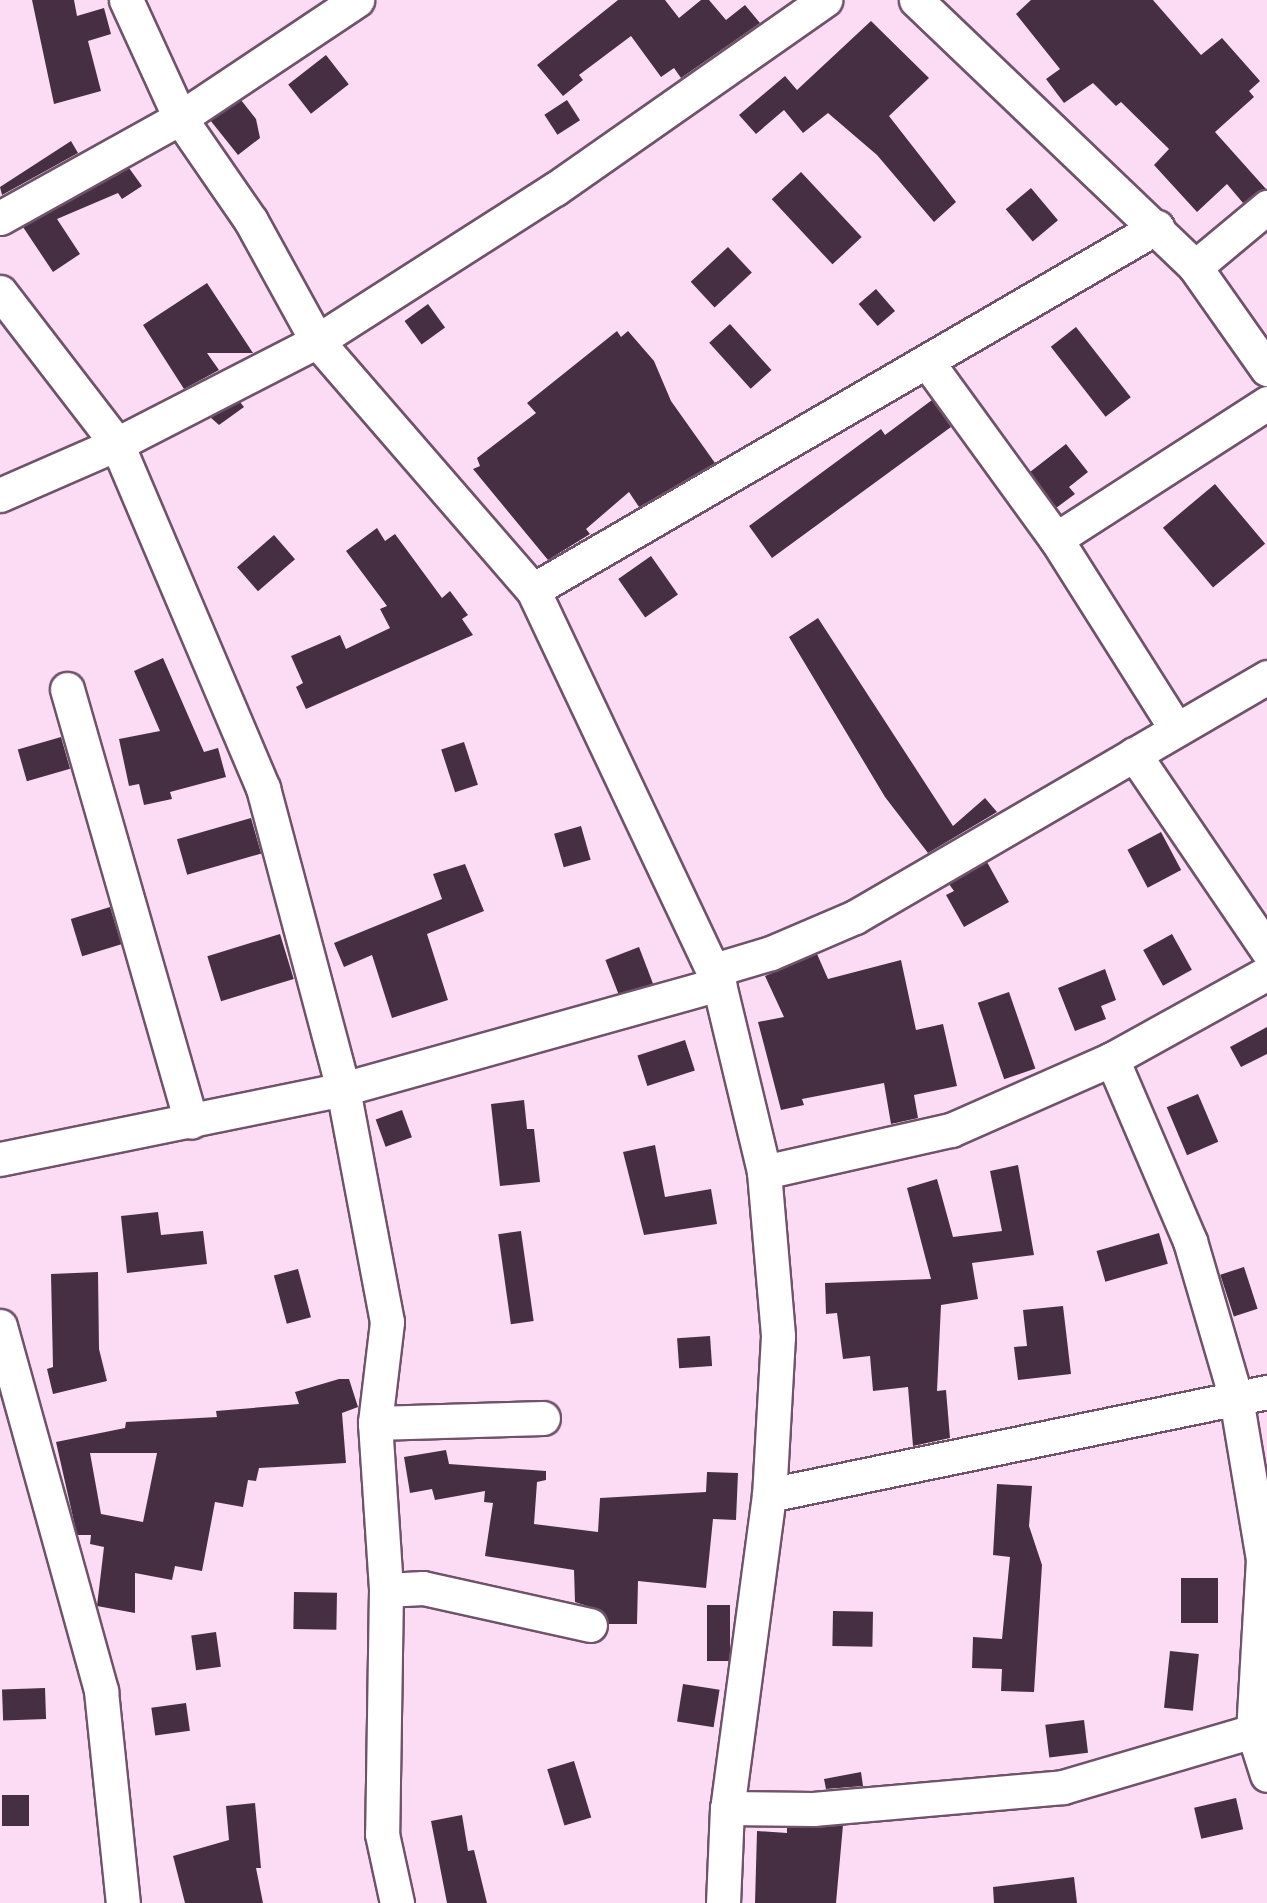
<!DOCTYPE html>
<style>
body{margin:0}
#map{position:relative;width:1267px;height:1903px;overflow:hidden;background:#fcdcf5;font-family:Mulish,sans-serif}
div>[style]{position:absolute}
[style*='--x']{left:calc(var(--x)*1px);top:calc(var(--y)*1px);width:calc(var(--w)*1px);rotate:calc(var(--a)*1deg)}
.building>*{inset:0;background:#472f43;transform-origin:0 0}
.roads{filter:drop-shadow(2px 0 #6e5369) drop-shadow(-2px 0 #6e5369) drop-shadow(0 2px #6e5369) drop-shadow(0 -2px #6e5369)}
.minor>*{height:33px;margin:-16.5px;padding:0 16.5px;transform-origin:16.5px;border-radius:16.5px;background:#fff}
span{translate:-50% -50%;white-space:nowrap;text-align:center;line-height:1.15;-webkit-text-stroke:6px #fdf0fa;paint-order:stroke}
</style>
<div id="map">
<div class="building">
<i style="clip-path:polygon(32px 0,74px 0,77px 16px,104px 8px,111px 34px,88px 41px,101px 91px,54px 104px)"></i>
<i style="clip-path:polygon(618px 0,665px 0,679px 18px,701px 0,709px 0,726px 20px,745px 5px,760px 23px,681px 78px,674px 68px,661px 77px,631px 36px,579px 75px,583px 80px,563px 96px,537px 65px)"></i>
<i style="clip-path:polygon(1031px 0,1153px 0,1201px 55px,1222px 38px,1260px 81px,1249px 91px,1254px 97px,1215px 132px,1266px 189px,1243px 203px,1227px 184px,1197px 212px,1154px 165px,1169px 149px,1121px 102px,1116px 106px,1093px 83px,1064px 103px,1046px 79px,1060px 69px,1016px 14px)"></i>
<i style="clip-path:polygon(871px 21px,929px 78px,889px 116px,956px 202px,934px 222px,877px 155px,828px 113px,803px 133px,784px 110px,756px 134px,739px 115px,785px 76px,797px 90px)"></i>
<i style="left:326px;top:55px;width:37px;height:48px;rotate:52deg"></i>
<i style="clip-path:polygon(241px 100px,256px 119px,260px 138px,238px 155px,210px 120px)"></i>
<i style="left:567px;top:100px;width:24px;height:27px;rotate:57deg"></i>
<i style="clip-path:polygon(71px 141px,78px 153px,2px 195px,0 187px)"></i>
<i style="clip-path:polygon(129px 168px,142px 186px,122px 199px,118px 193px,57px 219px,80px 254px,53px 272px,23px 227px)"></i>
<i style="left:801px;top:172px;width:89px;height:40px;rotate:47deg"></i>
<i style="left:1031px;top:188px;width:42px;height:33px;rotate:50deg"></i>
<i style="left:728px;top:247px;width:35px;height:51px;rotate:47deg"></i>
<i style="clip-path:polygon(207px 283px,253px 353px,207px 353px,219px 370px,184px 389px,143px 325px)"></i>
<i style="left:876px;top:289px;width:29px;height:23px;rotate:49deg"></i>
<i style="left:428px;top:304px;width:29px;height:29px;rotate:54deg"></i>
<i style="left:730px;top:324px;width:62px;height:28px;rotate:48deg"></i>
<i style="left:1076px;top:327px;width:89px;height:32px;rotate:52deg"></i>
<i style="clip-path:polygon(617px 331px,621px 337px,628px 331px,654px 361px,671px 401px,715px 463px,639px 507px,629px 492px,586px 529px,590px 534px,548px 560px,473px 469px,480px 466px,477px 458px,536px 413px,527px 403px)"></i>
<i style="clip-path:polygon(932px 400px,951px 427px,772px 558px,749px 526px,881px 429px,885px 435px)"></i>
<i style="clip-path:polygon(240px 402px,244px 407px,219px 425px,210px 417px)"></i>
<i style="clip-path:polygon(1066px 444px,1088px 472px,1069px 487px,1075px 494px,1056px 508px,1030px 472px)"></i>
<i style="left:1215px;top:484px;width:78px;height:68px;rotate:50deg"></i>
<i style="clip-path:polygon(377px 528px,385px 541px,395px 534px,442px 598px,450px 591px,468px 615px,462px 619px,473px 635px,306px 709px,296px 687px,303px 683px,291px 656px,340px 635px,346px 649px,390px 628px,380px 609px,387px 606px,346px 551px)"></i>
<i style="left:274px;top:535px;width:32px;height:49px;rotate:49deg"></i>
<i style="left:651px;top:556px;width:47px;height:40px;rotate:55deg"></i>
<i style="clip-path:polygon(818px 618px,953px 826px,985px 798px,997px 812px,928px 853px,885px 797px,789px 637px)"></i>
<i style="clip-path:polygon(163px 658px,204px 752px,218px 748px,226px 777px,170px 792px,172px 799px,144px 805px,139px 784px,129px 786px,119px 739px,160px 731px,134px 671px)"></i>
<i style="left:61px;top:737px;width:33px;height:45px;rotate:74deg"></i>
<i style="left:464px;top:742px;width:45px;height:24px;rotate:72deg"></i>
<i style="left:251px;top:818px;width:37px;height:77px;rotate:74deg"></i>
<i style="left:581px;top:826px;width:35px;height:28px;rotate:74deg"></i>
<i style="left:1161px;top:832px;width:43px;height:38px;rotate:62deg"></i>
<i style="clip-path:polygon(987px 862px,1009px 902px,964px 927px,946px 895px,954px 891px,949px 884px)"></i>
<i style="clip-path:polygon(465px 864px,484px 911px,427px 934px,448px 1000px,392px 1018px,372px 955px,344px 967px,334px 943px,442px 899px,433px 874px)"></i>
<i style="left:110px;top:907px;width:39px;height:41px;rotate:73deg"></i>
<i style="left:280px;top:934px;width:47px;height:76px;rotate:73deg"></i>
<i style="left:1172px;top:934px;width:41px;height:33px;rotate:61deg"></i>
<i style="left:639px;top:947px;width:39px;height:36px;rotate:69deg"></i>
<i style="clip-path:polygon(817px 954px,828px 979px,901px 960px,916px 1030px,943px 1024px,957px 1086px,914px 1095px,918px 1118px,891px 1124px,884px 1083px,802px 1099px,804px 1105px,781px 1110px,758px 1022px,784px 1017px,765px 976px)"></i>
<i style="clip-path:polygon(1105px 969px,1116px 1000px,1101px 1006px,1106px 1019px,1075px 1031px,1058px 988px)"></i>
<i style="left:1009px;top:992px;width:81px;height:33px;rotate:71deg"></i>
<i style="clip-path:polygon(1267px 1027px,1267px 1054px,1241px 1067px,1230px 1047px)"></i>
<i style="left:685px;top:1040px;width:32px;height:50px;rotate:72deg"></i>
<i style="left:1198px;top:1094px;width:52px;height:34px;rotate:67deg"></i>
<i style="clip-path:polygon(524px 1100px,527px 1129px,534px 1129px,540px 1182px,500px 1186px,491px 1104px)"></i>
<i style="left:402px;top:1110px;width:29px;height:28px;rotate:70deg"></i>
<i style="clip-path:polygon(655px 1145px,665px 1197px,711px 1189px,717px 1224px,644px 1235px,623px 1152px)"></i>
<i style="clip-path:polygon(1018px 1165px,1034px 1255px,972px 1263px,978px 1299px,941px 1305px,937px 1391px,946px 1390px,950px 1438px,913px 1446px,908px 1387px,873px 1391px,870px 1356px,843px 1359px,837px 1313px,826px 1314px,825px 1283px,931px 1279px,907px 1188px,937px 1179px,953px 1237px,1002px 1231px,990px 1171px)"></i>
<i style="clip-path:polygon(158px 1212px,161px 1235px,203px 1231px,207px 1264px,127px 1273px,121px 1216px)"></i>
<i style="left:521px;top:1231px;width:91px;height:23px;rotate:82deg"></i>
<i style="left:1159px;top:1233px;width:32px;height:65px;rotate:74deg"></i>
<i style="left:1244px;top:1267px;width:44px;height:25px;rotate:72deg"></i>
<i style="left:298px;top:1269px;width:50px;height:25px;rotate:75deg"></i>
<i style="clip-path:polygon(98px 1272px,99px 1349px,107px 1381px,53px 1394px,47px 1369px,53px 1367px,51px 1274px)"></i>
<i style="clip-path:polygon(1063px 1306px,1071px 1374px,1018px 1380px,1014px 1347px,1027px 1346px,1023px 1310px)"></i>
<i style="left:710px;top:1336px;width:30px;height:33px;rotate:86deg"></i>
<i style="clip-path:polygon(evenodd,339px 1379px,349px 1379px,358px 1407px,342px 1413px,346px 1463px,259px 1468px,256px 1481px,248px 1480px,243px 1507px,215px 1502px,202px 1571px,175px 1566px,172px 1580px,135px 1573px,135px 1613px,97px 1606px,104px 1547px,90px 1544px,91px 1535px,77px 1535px,56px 1442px,125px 1428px,126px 1422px,217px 1417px,216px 1411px,299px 1404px,295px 1392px,339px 1379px,90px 1453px,157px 1453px,143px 1522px,101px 1514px,90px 1453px)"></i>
<i style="clip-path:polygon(446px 1450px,449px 1464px,546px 1471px,546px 1480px,537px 1482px,534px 1524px,598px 1532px,600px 1498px,706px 1492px,707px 1472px,738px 1473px,736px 1520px,713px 1519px,706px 1588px,638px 1581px,637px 1624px,608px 1624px,602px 1611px,575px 1602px,574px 1570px,485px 1556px,493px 1503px,484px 1502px,485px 1491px,435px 1500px,432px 1489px,410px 1493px,404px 1457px)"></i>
<i style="clip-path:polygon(997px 1484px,1032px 1486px,1029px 1526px,1042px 1565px,1034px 1692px,1001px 1691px,1002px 1669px,972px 1668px,973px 1637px,1002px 1639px,1010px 1557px,993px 1555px)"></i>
<i style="left:1218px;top:1578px;width:45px;height:37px;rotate:90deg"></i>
<i style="left:294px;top:1592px;width:43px;height:37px;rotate:1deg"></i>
<i style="left:707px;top:1605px;width:23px;height:56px"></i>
<i style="left:833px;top:1611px;width:40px;height:35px;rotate:1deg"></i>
<i style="left:216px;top:1632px;width:35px;height:25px;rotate:82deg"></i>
<i style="left:1170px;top:1651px;width:29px;height:57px;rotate:6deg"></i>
<i style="left:683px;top:1684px;width:37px;height:38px;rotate:9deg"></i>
<i style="left:45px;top:1688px;width:31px;height:43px;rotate:88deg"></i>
<i style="left:186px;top:1703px;width:28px;height:35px;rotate:82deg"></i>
<i style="left:1084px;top:1720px;width:33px;height:39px;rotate:83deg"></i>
<i style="left:574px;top:1761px;width:59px;height:28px;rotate:73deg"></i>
<i style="clip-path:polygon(861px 1772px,863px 1786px,826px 1789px,824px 1779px)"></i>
<i style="left:2px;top:1795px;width:27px;height:31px"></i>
<i style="left:1236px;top:1798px;width:32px;height:43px;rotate:77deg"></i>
<i style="clip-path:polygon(255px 1803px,261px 1868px,256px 1868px,263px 1903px,185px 1903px,173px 1856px,229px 1840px,226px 1806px)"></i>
<i style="clip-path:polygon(462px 1815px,468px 1851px,474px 1850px,487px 1903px,447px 1903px,431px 1821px)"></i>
<i style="clip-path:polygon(843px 1825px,836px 1903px,755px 1903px,757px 1831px,787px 1833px,787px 1827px)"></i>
<i style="clip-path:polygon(1074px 1877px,1077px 1903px,994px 1903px,993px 1887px)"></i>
</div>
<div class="roads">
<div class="minor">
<i style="--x:126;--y:0;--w:130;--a:65.4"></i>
<i style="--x:180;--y:118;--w:125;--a:55.4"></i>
<i style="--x:251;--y:221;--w:137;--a:61.2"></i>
<i style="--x:317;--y:341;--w:330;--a:49.1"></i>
<i style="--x:533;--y:590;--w:436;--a:64.7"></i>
<i style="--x:719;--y:984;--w:193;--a:76.5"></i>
<i style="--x:764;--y:1172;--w:165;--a:85.1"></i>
<i style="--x:778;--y:1336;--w:159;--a:93.2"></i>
<i style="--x:769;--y:1495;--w:316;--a:97.6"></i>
<i style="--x:727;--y:1808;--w:95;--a:92.4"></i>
<i style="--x:916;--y:0;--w:386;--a:43.7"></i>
<i style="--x:1195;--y:267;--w:125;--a:54.8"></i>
<i style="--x:0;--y:218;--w:206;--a:-29.1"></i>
<i style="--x:180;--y:118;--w:213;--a:-33.7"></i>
<i style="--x:1195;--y:267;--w:94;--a:-39.8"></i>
<i style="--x:0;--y:292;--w:192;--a:52.4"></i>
<i style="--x:117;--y:444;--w:374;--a:67"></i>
<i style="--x:263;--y:788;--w:311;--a:75.1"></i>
<i style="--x:343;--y:1089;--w:237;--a:79.3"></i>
<i style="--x:387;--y:1322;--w:102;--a:96.8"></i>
<i style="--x:375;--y:1423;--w:167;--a:86.2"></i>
<i style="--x:386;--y:1590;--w:244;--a:90.9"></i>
<i style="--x:382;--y:1834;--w:71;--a:77.7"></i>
<i style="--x:928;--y:363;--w:218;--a:54"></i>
<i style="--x:1056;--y:539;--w:225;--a:57.7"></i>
<i style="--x:0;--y:495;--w:128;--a:-23.6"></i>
<i style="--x:117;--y:444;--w:225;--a:-27.2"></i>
<i style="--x:317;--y:341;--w:282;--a:-32.6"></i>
<i style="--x:555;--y:189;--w:330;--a:-35"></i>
<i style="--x:1056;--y:539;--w:251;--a:-32.8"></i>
<i style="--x:533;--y:590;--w:722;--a:-30.19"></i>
<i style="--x:67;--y:689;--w:450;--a:74"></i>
<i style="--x:1134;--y:754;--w:237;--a:55.8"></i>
<i style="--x:714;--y:970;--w:59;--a:-16.6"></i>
<i style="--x:771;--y:953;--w:91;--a:-23.2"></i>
<i style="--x:855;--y:917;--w:477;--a:-30.2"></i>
<i style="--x:1112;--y:1059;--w:198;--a:66.8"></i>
<i style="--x:1190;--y:1241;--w:164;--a:73.7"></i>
<i style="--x:1236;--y:1398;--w:163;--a:80.5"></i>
<i style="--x:1263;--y:1559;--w:172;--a:93.3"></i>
<i style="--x:1253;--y:1731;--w:46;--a:72.3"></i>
<i style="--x:0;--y:1159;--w:350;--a:-11.5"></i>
<i style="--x:343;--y:1089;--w:390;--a:-15.6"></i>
<i style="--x:764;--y:1172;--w:192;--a:-12.7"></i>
<i style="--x:951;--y:1130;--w:176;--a:-23.8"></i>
<i style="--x:1112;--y:1059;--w:177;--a:-29"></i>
<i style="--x:0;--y:1326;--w:379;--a:74.5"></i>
<i style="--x:101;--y:1691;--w:213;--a:84.1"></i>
<i style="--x:375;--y:1423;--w:168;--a:-1.7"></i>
<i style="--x:769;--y:1495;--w:509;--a:-11.69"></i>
<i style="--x:386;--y:1590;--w:37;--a:-3"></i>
<i style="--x:423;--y:1588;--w:171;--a:12.5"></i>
<i style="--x:727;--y:1808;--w:86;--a:0.7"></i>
<i style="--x:813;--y:1809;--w:251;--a:-5"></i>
<i style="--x:1063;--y:1787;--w:213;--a:-16.4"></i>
</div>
</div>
</div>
